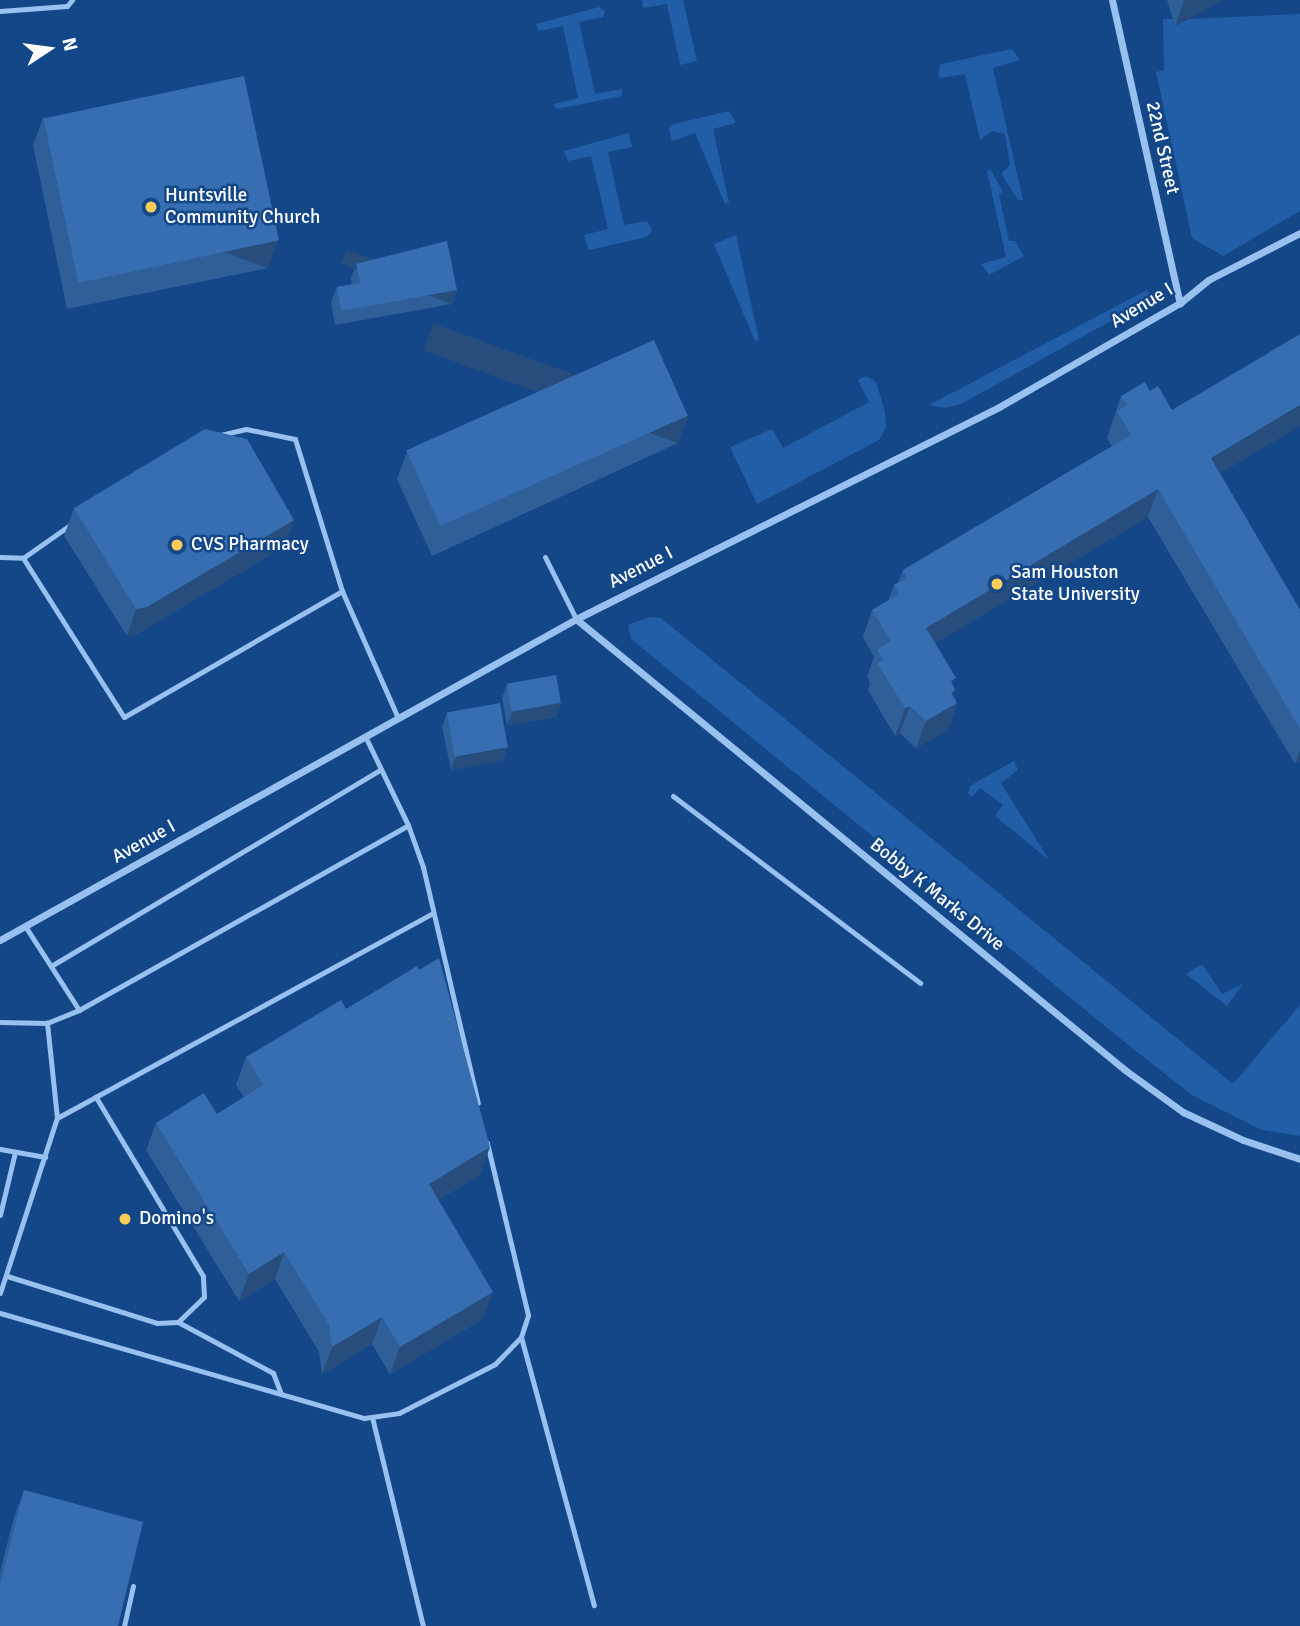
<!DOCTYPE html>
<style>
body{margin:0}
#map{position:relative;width:1300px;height:1626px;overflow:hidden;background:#134788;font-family:Signika,sans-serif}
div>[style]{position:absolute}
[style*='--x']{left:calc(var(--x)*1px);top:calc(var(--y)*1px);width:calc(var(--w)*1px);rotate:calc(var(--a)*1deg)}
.green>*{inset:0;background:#225ea7}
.service>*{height:5px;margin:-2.5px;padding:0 2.5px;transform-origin:2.5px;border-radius:2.5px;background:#98c1f0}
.minor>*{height:7px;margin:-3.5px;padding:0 3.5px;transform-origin:3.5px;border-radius:3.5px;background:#98c1f0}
.wall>*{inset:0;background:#2e5f98}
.shaded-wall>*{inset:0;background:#264d7c;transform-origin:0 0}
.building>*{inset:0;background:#366eb1;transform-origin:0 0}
.dots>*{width:19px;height:19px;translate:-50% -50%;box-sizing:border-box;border:4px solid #134788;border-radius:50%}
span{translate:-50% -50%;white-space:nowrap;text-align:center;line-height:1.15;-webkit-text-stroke:5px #134788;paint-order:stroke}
.street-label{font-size:19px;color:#fff}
.poi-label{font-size:19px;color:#fff}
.left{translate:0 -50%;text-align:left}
.north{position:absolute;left:14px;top:14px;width:70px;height:70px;-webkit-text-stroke:5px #134788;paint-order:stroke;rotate:77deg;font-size:19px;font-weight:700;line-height:28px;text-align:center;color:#fff}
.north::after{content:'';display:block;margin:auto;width:24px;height:32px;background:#fff;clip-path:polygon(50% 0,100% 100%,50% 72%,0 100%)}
</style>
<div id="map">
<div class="green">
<i style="clip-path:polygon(642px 0,683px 0,697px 61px,680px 65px,667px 4px,643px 8px)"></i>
<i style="clip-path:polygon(599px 7px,605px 11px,603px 17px,579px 22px,595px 94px,622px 89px,622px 96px,556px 109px,554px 104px,578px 98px,563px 26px,539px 31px,536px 24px)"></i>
<i style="clip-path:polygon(1300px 14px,1300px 211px,1223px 256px,1192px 238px,1156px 72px,1164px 70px,1163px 19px,1173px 19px,1175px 26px,1189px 19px)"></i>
<i style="clip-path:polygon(1012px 49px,1020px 60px,993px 68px,1023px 200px,1018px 200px,1001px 174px,1010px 165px,1005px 134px,992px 131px,980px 140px,965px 74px,940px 78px,938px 73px,941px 64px)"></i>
<i style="clip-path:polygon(729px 111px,736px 123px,713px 129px,729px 203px,725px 204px,695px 133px,672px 141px,669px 129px,673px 124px)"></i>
<i style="clip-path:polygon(629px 133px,632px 147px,608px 152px,624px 225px,647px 221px,652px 230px,647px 237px,589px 250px,584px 235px,608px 229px,591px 156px,568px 161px,564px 151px)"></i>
<i style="clip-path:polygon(991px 170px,1003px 192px,999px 194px,1009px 241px,1015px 241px,1024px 256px,989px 275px,981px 264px,1006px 257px,987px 171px)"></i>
<i style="clip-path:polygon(736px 235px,759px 340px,755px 341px,714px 244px)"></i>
<i style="clip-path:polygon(1147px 290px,1150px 295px,1136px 307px,961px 404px,945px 408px,929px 405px)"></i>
<i style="clip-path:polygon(866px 376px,876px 382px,885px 412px,886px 428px,879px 440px,757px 504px,730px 447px,772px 429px,783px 448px,869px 402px,858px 380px)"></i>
<i style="clip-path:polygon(650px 617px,661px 618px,1233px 1084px,1300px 1005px,1300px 1136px,1262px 1130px,1192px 1095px,1127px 1044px,631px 639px,628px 625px)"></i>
<i style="clip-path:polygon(1014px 761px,1018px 770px,1001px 783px,1049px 860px,995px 816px,1003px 805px,980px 788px,972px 797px,968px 794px,970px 786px)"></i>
<i style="clip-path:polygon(1202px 964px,1222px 994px,1243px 984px,1227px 1006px,1186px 974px)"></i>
</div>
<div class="service">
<i style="--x:0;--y:11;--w:67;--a:-4.3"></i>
<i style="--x:67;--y:6;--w:8;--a:-50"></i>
<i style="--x:0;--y:557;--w:23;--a:2"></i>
<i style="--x:23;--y:558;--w:57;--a:-35.1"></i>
<i style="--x:545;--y:557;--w:69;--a:63.4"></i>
<i style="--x:23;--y:558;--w:188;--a:57.6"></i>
<i style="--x:124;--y:717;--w:252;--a:-30"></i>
<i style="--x:342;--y:591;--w:159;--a:-107.2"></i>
<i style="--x:295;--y:439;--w:50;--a:-168.5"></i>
<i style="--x:246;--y:429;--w:26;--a:167"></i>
<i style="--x:342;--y:591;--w:139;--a:66.2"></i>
<i style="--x:365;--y:736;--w:99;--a:64.2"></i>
<i style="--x:408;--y:825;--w:45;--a:70.3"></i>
<i style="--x:423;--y:867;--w:242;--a:76.9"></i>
<i style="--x:673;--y:796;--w:310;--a:37.1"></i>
<i style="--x:51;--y:966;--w:384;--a:-30.8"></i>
<i style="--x:79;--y:1010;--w:377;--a:-29.3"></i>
<i style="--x:0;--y:1022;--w:47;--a:1.2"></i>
<i style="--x:57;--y:1118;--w:428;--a:-28.6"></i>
<i style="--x:0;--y:1149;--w:46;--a:10.1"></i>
<i style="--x:0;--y:1215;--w:65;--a:-76.6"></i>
<i style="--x:7;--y:1276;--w:157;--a:17.4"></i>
<i style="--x:157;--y:1323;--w:21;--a:-3"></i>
<i style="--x:178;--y:1322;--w:36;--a:-44"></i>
<i style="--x:204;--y:1297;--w:21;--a:-93"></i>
<i style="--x:203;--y:1276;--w:209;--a:-120.9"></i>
<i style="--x:0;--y:1293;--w:184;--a:-72"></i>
<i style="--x:57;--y:1118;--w:96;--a:-96"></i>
<i style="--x:47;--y:1023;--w:35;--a:-22"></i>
<i style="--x:79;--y:1010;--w:100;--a:-122.7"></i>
<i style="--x:0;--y:1313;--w:379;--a:16.1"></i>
<i style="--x:364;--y:1418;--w:35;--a:-8"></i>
<i style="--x:399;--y:1413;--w:108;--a:-27"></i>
<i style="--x:495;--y:1364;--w:37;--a:-46"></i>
<i style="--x:521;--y:1337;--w:23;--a:-72"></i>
<i style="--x:528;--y:1315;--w:177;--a:-103.4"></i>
<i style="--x:178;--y:1322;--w:108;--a:28.2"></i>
<i style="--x:273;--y:1373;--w:22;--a:69"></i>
<i style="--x:521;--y:1337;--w:278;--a:74.8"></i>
<i style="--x:372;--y:1417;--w:215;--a:76.3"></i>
<i style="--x:124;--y:1626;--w:41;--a:-77.3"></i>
</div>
<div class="minor">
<i style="--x:1112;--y:0;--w:311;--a:77.4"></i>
<i style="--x:576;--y:619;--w:710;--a:39.4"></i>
<i style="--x:1125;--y:1070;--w:72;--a:35.9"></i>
<i style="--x:1183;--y:1112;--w:66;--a:25"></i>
<i style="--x:1243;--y:1140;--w:60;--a:18.4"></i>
<i style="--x:0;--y:940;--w:659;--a:-29.13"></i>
<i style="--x:576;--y:619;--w:473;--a:-26.6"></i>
<i style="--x:999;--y:407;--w:209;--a:-29.9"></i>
<i style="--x:1180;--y:303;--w:36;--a:-39"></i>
<i style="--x:1208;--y:280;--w:103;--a:-27.1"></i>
</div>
<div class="wall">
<i style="clip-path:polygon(1167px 0,1223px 0,1175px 26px)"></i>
<i style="clip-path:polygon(43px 118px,268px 268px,67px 309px,33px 145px)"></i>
<i style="clip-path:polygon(356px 264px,457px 290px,452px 304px,335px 325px,331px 302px,337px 287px,352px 285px,351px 279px)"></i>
<i style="clip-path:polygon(1150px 391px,1172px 410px,1220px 474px,1300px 610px,1300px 760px,1295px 764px,1148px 517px,935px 643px,955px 690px,953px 696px,957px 703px,948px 730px,916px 748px,900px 733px,895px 736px,868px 690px,870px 683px,867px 677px,874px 657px,863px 637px,872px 610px,888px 601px,894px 585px,898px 583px,903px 570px,1112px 446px,1107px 438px,1121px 396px)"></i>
<i style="clip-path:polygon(688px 416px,678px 443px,432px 556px,397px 479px,407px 452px)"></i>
<i style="clip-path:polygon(74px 508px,294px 520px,284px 547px,137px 634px,127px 636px,64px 536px)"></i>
<i style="clip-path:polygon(507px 684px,561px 703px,556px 717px,507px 726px,502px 698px)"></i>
<i style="clip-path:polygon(447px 713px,503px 761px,451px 770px,442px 727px)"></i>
<i style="clip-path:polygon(346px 1009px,480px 1175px,438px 1200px,483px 1319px,390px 1374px,372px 1344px,322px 1374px,319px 1352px,275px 1279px,239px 1301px,146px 1150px,156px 1123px,217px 1114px,244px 1097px,236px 1085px,246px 1057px)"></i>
<i style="clip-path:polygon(24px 1490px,0 1626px,0 1572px,14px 1517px)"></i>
</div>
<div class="shaded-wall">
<i style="clip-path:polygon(1184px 0,1223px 0,1175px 26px)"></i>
<i style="left:278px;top:241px;width:29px;height:205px;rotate:110deg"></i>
<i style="left:457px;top:290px;width:15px;height:118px;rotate:110deg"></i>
<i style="clip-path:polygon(1300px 405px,1300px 426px,1201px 485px,1211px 458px)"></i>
<i style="left:688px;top:416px;width:29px;height:271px;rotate:110deg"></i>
<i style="clip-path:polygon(1158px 489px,1148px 517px,916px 655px,926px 628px)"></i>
<i style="clip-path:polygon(294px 520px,284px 547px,137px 634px,127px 636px,136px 609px)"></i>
<i style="clip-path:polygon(955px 690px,949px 708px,957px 703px,948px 730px,916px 748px,926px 721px,951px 693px)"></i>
<i style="clip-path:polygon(561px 703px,556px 717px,507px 726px,512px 712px)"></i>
<i style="clip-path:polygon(910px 706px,900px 733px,895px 736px,905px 708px)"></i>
<i style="clip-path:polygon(508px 747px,503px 761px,451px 770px,456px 756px)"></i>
<i style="clip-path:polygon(1300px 749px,1300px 760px,1295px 764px)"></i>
<i style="clip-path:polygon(490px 1147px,480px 1175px,419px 1211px,429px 1184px)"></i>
<i style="clip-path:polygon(284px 1252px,275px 1279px,239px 1301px,249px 1274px)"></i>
<i style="clip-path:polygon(493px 1292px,483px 1319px,390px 1374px,400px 1347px)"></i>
<i style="clip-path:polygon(382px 1317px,372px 1344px,322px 1374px,332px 1347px)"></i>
</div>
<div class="building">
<i style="left:244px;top:76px;width:168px;height:205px;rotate:78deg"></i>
<i style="clip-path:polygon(447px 241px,457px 290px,341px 311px,337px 287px,360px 283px,356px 264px)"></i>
<i style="clip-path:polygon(1300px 334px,1300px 405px,1211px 458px,1300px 610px,1300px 729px,1158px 489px,926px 628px,956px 678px,951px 681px,955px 690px,951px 693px,957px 703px,926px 721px,910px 706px,905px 708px,877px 663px,883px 660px,877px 650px,891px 641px,872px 610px,899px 594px,894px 585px,907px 578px,903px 570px,1131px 435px,1117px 411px,1127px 405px,1121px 396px,1145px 382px,1150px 391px,1158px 386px,1172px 410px)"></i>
<i style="left:654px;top:340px;width:83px;height:271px;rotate:66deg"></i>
<i style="clip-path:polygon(205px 429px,247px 439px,294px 520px,147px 607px,136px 609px,74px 508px)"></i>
<i style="left:556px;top:675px;width:28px;height:50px;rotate:80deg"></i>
<i style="left:500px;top:703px;width:45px;height:54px;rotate:80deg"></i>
<i style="clip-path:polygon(439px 958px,490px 1147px,429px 1184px,493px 1292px,400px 1347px,382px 1317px,332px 1347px,329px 1325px,284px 1252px,249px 1274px,156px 1123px,204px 1093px,217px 1114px,263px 1085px,246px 1057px,341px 1000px,346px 1009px,417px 966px,419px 970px)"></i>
<i style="clip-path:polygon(24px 1490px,143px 1522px,118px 1626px,0 1626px,0 1584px)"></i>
</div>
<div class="dots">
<i style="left:151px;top:207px;background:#ffcd57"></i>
<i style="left:177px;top:545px;background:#ffcd57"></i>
<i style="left:997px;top:584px;background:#ffcd57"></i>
<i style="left:125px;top:1219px;background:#ffcd57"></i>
</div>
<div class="street-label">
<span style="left:1162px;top:148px;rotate:77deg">22nd Street</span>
<span style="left:1142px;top:306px;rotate:-31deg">Avenue I</span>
<span style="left:641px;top:568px;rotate:-27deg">Avenue I</span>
<span style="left:144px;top:842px;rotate:-29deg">Avenue I</span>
<span style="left:937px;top:895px;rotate:39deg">Bobby K Marks Drive</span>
</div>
<div class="poi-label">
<span class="left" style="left:165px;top:207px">Huntsville<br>Community Church</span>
<span class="left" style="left:191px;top:545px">CVS Pharmacy</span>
<span class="left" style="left:1011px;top:584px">Sam Houston<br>State University</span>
<span class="left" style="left:139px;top:1219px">Domino's</span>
</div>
<div class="north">N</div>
</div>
